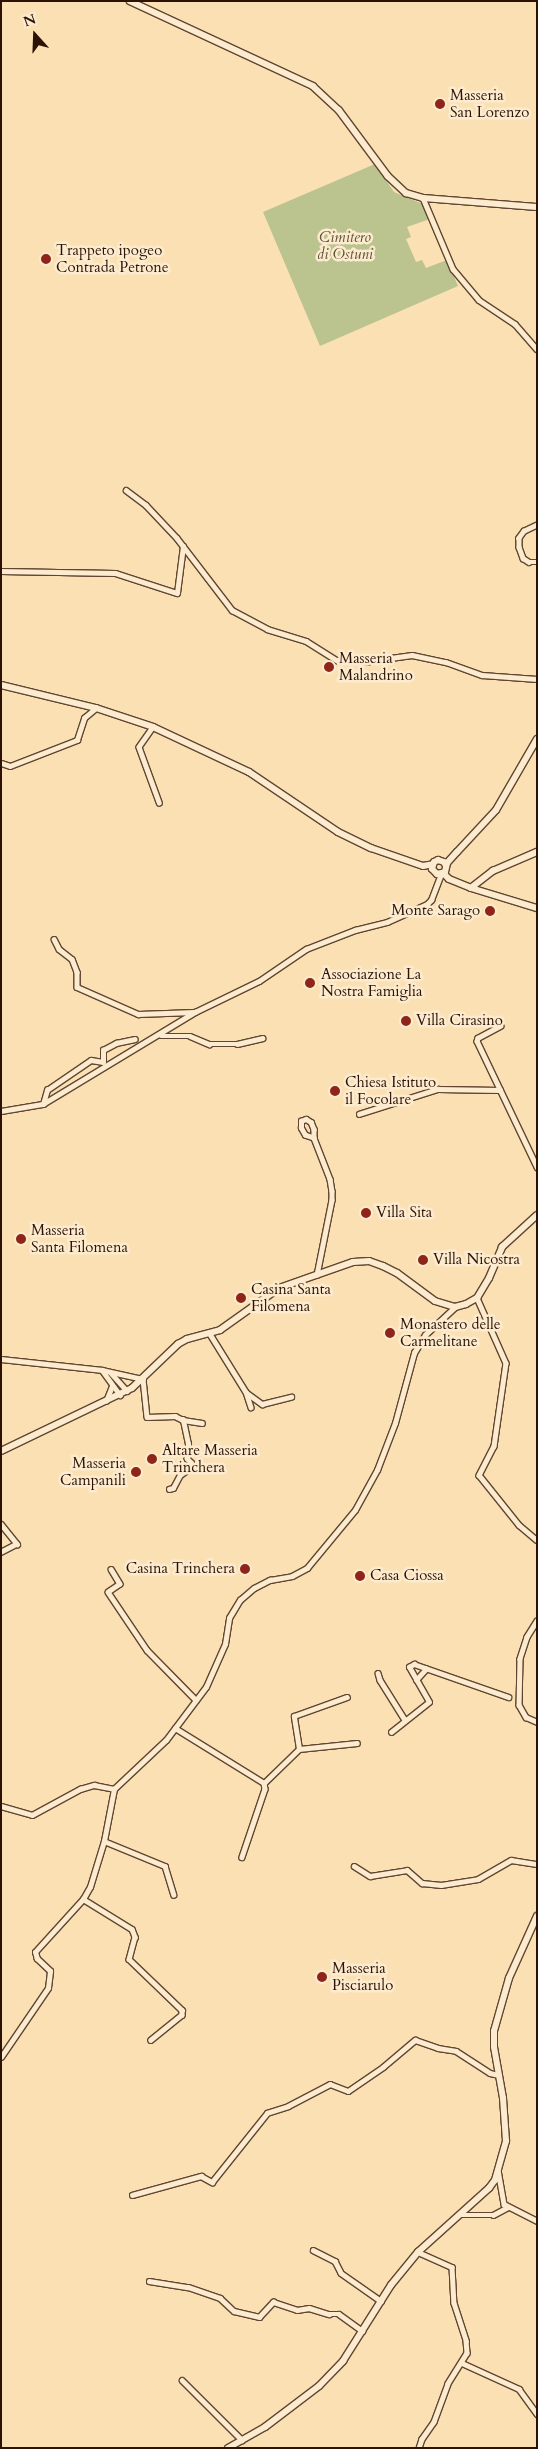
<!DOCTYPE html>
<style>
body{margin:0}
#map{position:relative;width:538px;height:2449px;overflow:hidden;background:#fbe0b4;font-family:Cardo,serif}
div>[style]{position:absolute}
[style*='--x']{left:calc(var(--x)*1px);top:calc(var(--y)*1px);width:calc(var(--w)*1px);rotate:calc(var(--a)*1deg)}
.green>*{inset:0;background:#bbc38f}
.roads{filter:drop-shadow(1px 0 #604631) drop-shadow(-1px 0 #604631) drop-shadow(0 1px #604631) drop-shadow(0 -1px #604631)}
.minor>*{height:4.5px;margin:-2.25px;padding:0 2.25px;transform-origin:2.25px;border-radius:2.25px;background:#fcebce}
.tertiary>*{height:5.5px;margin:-2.75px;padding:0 2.75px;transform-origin:2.75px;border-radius:2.75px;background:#fcebce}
.secondary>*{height:6px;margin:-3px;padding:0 3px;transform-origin:3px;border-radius:3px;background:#fcebce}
.dots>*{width:14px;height:14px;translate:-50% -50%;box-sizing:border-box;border:2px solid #fcebce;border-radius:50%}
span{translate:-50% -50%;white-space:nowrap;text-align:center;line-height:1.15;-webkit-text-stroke:5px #fcebce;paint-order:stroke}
.poi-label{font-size:15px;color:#2c1205}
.left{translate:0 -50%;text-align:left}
.right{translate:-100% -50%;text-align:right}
.park-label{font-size:15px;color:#5e5035;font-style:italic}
.frame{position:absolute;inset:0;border:2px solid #2c1205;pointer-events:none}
.north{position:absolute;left:10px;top:10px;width:50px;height:50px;-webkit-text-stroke:4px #fcebce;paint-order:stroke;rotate:340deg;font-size:14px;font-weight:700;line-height:20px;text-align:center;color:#2c1205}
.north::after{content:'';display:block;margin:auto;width:18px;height:22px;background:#2c1205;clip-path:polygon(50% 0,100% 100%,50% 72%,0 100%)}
</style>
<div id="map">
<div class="green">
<i style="clip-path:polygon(375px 164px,394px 192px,423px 204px,430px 219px,407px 227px,411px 237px,406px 239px,416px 262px,422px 260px,426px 268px,447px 260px,458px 286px,320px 346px,263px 212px)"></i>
</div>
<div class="roads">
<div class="minor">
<i style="--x:423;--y:198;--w:77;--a:67.1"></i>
<i style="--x:453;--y:269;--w:40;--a:50"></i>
<i style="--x:479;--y:300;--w:43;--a:33.7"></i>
<i style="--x:515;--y:324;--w:33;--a:49"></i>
<i style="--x:126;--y:490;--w:25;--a:37"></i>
<i style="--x:146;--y:505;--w:45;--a:46.8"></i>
<i style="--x:177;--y:538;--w:91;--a:52.6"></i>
<i style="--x:232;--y:610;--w:40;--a:28"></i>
<i style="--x:267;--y:629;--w:41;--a:17.1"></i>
<i style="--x:306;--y:641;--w:36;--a:32"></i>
<i style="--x:337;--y:660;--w:32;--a:2"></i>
<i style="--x:369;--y:661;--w:43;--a:-7.9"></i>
<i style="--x:412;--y:655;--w:35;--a:12"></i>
<i style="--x:446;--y:662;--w:38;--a:20"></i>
<i style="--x:482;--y:675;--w:55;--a:4.2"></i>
<i style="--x:537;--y:525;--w:14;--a:155"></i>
<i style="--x:524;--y:531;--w:9;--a:126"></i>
<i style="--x:519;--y:538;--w:9;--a:90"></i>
<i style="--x:519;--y:547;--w:12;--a:70"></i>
<i style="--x:523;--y:558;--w:7;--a:34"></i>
<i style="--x:529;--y:562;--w:8;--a:0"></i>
<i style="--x:1;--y:571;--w:114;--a:1"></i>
<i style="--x:115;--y:573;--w:65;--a:17.9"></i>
<i style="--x:177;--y:593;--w:47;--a:-82.7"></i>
<i style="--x:153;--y:727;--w:24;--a:125"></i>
<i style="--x:139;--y:747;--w:59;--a:70"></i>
<i style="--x:1;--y:763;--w:9;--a:18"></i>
<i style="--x:10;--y:766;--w:72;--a:-21.2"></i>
<i style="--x:77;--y:740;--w:23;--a:-72"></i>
<i style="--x:84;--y:718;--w:16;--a:-40"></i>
<i style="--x:54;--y:939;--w:11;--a:63"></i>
<i style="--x:59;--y:949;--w:16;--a:38"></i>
<i style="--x:72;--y:959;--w:14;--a:69"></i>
<i style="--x:77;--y:972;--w:15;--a:90"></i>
<i style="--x:77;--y:987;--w:67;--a:23.9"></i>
<i style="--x:138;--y:1014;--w:56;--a:-2"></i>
<i style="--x:501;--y:1026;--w:26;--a:152"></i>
<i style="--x:478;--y:1038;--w:3;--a:108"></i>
<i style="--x:477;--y:1041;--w:140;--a:64.5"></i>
<i style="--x:161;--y:1036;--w:29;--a:0"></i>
<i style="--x:190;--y:1036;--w:21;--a:23"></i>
<i style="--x:209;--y:1044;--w:28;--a:0"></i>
<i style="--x:237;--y:1044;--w:26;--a:-13"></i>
<i style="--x:43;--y:1104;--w:15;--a:-74"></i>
<i style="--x:47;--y:1090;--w:53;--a:-34.3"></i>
<i style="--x:91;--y:1060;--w:12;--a:9"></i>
<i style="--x:103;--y:1062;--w:12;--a:-90"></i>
<i style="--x:103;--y:1050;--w:15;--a:-28"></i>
<i style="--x:116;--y:1043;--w:19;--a:-12"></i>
<i style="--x:1;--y:1111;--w:43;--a:-9.5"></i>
<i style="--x:43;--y:1104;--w:178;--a:-31.2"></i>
<i style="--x:195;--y:1012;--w:71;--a:-25.8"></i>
<i style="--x:259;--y:981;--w:57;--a:-34.2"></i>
<i style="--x:306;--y:949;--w:53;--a:-21.2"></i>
<i style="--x:355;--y:930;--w:33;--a:-14"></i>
<i style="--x:387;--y:922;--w:44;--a:-24.2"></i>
<i style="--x:427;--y:904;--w:6;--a:-45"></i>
<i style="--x:431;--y:900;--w:28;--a:-69"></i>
<i style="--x:359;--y:1114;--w:83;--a:-17.6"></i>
<i style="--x:438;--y:1089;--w:62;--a:0.9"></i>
<i style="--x:314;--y:1138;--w:9;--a:-162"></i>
<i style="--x:305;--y:1135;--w:8;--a:-120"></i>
<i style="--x:301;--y:1128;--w:7;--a:-90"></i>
<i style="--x:301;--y:1121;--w:5;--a:-22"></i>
<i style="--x:306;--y:1119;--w:6;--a:31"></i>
<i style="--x:311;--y:1122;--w:8;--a:67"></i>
<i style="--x:314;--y:1129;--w:9;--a:90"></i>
<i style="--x:314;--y:1138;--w:44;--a:68.7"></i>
<i style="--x:330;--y:1179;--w:12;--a:81"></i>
<i style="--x:332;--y:1191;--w:9;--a:90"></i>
<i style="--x:332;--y:1200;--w:76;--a:101.3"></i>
<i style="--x:477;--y:1298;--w:71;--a:66"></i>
<i style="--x:506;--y:1363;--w:84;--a:98.2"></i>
<i style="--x:494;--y:1446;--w:33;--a:117"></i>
<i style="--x:479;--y:1475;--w:64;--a:51.3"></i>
<i style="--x:519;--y:1525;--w:23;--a:40"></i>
<i style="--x:210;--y:1334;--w:68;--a:58.2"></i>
<i style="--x:246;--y:1392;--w:16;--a:72"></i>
<i style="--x:1;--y:1359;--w:102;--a:6.2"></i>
<i style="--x:102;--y:1370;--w:42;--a:12.4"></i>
<i style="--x:143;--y:1379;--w:38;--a:84"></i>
<i style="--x:147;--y:1417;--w:28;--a:-2"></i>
<i style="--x:175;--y:1416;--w:9;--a:27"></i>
<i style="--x:183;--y:1420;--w:19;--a:9"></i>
<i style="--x:102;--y:1370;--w:31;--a:54"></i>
<i style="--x:111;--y:1373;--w:24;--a:48"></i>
<i style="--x:247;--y:1393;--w:19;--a:36"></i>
<i style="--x:262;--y:1404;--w:30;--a:-14"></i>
<i style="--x:106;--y:1401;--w:16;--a:-68"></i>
<i style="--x:169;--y:1489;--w:4;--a:-14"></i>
<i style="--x:173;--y:1488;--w:15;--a:-62"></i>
<i style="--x:180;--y:1475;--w:12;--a:-35"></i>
<i style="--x:190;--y:1468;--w:5;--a:-79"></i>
<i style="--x:191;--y:1463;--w:6;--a:-135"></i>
<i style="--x:187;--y:1459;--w:15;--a:-86"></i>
<i style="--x:188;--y:1444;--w:25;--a:-102"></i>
<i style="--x:1;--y:1524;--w:26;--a:51"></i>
<i style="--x:17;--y:1544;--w:18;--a:153"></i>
<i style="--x:111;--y:1569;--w:17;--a:59"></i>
<i style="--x:120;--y:1584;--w:14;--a:146"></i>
<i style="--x:108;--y:1592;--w:70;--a:56.1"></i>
<i style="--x:147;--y:1650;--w:70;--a:45.6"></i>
<i style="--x:537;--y:1621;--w:19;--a:122"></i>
<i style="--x:527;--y:1637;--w:23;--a:108"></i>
<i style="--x:520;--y:1659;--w:46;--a:91.2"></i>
<i style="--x:519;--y:1705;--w:14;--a:60"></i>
<i style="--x:526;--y:1717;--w:12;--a:24"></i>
<i style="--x:378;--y:1673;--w:7;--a:74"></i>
<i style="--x:380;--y:1680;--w:47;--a:58"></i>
<i style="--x:416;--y:1680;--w:15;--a:-48"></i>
<i style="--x:175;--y:1728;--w:105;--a:31.7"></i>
<i style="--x:264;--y:1783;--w:6;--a:81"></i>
<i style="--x:265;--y:1789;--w:72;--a:108.7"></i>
<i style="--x:391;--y:1732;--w:48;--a:-38.3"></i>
<i style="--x:429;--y:1702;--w:40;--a:-119.7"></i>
<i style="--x:409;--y:1667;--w:6;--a:-31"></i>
<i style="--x:414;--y:1664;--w:100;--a:19.3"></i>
<i style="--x:299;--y:1749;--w:33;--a:-99"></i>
<i style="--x:294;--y:1716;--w:56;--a:-19.7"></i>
<i style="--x:264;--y:1783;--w:49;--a:-44.2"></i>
<i style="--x:299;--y:1749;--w:58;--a:-5.9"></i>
<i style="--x:1;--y:1806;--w:32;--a:16"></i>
<i style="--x:32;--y:1815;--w:55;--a:-28.4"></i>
<i style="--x:80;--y:1789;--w:15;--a:-16"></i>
<i style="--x:94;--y:1785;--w:20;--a:11"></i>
<i style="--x:114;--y:1789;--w:71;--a:-43.3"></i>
<i style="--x:166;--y:1740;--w:66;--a:-53"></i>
<i style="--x:206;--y:1687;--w:47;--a:-66.2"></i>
<i style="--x:225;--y:1644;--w:26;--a:-81"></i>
<i style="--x:229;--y:1618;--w:21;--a:-59"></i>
<i style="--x:240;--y:1600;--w:18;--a:-41"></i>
<i style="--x:254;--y:1588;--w:18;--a:-27"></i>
<i style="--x:270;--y:1580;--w:22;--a:-10"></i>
<i style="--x:292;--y:1576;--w:17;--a:-28"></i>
<i style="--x:307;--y:1568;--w:75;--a:-50.4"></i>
<i style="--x:355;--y:1510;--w:46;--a:-61.2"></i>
<i style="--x:377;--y:1470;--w:50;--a:-69"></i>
<i style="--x:395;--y:1423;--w:73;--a:-74.8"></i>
<i style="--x:414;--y:1353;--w:21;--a:-59"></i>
<i style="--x:425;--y:1335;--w:41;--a:-43"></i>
<i style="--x:104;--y:1841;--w:66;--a:22.3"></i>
<i style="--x:165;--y:1866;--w:30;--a:73"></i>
<i style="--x:354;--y:1866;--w:19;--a:32"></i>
<i style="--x:370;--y:1876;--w:37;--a:-9"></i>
<i style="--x:407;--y:1870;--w:20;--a:41"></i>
<i style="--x:422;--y:1883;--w:19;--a:6"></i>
<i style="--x:441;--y:1885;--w:37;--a:-9"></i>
<i style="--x:478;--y:1879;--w:38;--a:-30"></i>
<i style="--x:511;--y:1860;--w:26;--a:9"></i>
<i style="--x:83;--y:1899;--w:57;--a:31.5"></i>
<i style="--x:132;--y:1929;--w:9;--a:69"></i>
<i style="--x:135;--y:1937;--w:23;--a:105"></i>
<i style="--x:129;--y:1959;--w:74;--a:43.9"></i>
<i style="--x:182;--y:2010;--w:5;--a:90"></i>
<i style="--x:182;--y:2015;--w:40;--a:141"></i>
<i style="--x:1;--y:2057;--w:83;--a:-55.7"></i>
<i style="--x:48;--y:1988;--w:17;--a:-83"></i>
<i style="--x:50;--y:1971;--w:18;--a:-137"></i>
<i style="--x:37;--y:1959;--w:7;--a:-106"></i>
<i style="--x:35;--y:1952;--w:72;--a:-47.8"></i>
<i style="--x:83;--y:1899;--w:14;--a:-60"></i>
<i style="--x:90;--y:1887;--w:48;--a:-73.1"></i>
<i style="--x:104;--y:1841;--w:53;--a:-79.1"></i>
<i style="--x:498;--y:2170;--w:35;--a:80"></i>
<i style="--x:504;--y:2204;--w:37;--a:27"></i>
<i style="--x:132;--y:2195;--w:72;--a:-15.4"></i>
<i style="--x:201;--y:2176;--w:13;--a:29"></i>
<i style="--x:212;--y:2182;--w:88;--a:-51.4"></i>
<i style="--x:267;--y:2113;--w:22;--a:-18"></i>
<i style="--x:288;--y:2106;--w:47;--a:-27.6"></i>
<i style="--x:330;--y:2084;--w:19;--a:21"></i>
<i style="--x:348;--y:2091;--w:42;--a:-34.4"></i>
<i style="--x:383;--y:2067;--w:42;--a:-40.2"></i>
<i style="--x:415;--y:2040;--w:24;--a:19"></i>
<i style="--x:438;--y:2048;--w:18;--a:9"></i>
<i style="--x:456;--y:2051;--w:40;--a:32.9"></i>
<i style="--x:490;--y:2073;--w:9;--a:13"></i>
<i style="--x:459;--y:2215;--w:34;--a:0"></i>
<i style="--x:493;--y:2215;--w:17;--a:-28"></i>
<i style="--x:313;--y:2250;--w:25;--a:27"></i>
<i style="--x:335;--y:2261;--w:13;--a:63"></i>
<i style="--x:341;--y:2273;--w:49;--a:35"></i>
<i style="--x:418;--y:2252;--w:37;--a:24"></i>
<i style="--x:452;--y:2267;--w:36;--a:87"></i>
<i style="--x:454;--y:2303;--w:40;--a:72"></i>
<i style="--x:466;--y:2341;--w:12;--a:85"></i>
<i style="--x:467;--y:2353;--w:36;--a:122"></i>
<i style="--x:448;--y:2384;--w:40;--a:110.2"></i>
<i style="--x:434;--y:2422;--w:21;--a:125"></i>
<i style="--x:422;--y:2439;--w:9;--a:108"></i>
<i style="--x:149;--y:2281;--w:39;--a:9"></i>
<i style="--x:188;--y:2287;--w:34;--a:19"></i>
<i style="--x:220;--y:2298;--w:19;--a:43"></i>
<i style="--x:234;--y:2311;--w:26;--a:13"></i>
<i style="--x:259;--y:2317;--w:21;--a:-47"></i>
<i style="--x:273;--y:2302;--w:25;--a:18"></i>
<i style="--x:297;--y:2310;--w:12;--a:-9"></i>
<i style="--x:309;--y:2308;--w:21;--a:17"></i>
<i style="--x:329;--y:2314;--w:10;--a:0"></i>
<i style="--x:339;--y:2314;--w:29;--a:36"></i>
<i style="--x:462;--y:2363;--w:63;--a:24.5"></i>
<i style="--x:519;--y:2389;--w:31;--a:54"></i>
<i style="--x:182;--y:2380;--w:85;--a:45"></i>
</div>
<div class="tertiary">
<i style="--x:130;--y:1;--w:202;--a:24.9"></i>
<i style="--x:313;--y:86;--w:35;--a:43"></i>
<i style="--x:339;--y:110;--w:82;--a:53.4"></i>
<i style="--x:388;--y:176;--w:25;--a:43"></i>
<i style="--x:406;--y:193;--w:18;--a:16"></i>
<i style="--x:423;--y:198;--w:114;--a:4.5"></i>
<i style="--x:471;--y:888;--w:28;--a:-38"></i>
<i style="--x:493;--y:871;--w:48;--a:-23.4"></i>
</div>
<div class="secondary">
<i style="--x:1;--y:685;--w:98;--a:13.6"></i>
<i style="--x:96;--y:708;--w:60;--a:18.4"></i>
<i style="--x:153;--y:727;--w:106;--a:25.1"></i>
<i style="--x:249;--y:772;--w:107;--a:34"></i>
<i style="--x:338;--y:832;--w:37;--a:26"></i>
<i style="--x:371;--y:848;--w:55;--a:19.1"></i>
<i style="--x:423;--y:866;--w:10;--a:-11"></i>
<i style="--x:446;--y:866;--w:4;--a:-117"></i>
<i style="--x:444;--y:862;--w:6;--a:-162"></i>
<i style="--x:438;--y:860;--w:4;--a:153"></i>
<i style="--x:434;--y:862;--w:7;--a:106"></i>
<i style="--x:432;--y:869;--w:7;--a:45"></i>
<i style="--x:437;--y:874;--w:8;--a:-14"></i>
<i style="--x:445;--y:872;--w:9;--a:-77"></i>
<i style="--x:447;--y:863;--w:15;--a:-48"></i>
<i style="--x:457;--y:852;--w:57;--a:-47.1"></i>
<i style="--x:496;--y:810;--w:82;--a:-60"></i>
<i style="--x:443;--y:873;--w:8;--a:45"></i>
<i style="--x:449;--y:879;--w:24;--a:22"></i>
<i style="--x:471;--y:888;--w:69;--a:16.9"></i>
<i style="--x:1;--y:1451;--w:145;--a:-25.7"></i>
<i style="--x:132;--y:1388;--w:64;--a:-43.7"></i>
<i style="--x:178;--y:1344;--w:10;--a:-29"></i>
<i style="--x:187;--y:1339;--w:34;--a:-15"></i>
<i style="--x:220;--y:1330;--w:72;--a:-35.4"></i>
<i style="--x:279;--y:1288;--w:78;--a:-19.4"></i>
<i style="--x:353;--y:1262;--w:16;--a:-4"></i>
<i style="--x:369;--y:1261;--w:15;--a:20"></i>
<i style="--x:383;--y:1266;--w:16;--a:27"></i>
<i style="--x:397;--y:1273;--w:47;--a:36.4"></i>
<i style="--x:435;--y:1301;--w:21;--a:17"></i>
<i style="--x:455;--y:1307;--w:11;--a:-15"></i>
<i style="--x:466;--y:1304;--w:13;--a:-29"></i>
<i style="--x:477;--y:1298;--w:23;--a:-59"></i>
<i style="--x:489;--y:1278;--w:34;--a:-67"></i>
<i style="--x:502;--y:1247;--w:47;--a:-42.4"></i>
<i style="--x:228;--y:2448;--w:43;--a:-29.6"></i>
<i style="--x:265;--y:2427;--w:68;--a:-37.2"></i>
<i style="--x:319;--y:2386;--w:35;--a:-46"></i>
<i style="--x:343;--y:2361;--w:90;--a:-57.7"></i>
<i style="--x:391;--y:2285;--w:43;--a:-50.7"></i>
<i style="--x:418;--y:2252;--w:96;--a:-42"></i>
<i style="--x:489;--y:2188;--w:10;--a:-53"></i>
<i style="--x:495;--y:2180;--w:41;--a:-74.2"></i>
<i style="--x:506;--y:2141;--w:43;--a:-94"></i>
<i style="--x:503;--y:2098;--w:52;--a:-100"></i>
<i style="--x:494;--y:2047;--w:16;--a:-90"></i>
<i style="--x:494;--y:2031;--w:55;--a:-74.2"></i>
<i style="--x:509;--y:1978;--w:68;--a:-65.7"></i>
</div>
</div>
<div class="dots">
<i style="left:440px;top:104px;background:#8f2418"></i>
<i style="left:46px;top:259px;background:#8f2418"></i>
<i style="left:329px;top:667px;background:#8f2418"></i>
<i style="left:490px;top:911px;background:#8f2418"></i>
<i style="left:310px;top:983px;background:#8f2418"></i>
<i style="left:406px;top:1021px;background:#8f2418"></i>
<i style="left:335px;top:1091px;background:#8f2418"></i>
<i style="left:366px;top:1213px;background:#8f2418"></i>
<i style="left:21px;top:1239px;background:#8f2418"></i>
<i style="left:423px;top:1260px;background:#8f2418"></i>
<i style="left:241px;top:1298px;background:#8f2418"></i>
<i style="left:390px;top:1333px;background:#8f2418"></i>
<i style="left:152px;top:1459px;background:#8f2418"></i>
<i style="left:136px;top:1472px;background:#8f2418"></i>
<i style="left:245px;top:1569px;background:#8f2418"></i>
<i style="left:360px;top:1576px;background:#8f2418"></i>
<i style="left:322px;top:1977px;background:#8f2418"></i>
</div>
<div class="poi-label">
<span class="left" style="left:450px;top:104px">Masseria<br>San Lorenzo</span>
<span class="left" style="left:56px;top:259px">Trappeto ipogeo<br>Contrada Petrone</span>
<span class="left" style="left:339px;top:667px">Masseria<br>Malandrino</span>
<span class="right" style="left:480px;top:911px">Monte Sarago</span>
<span class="left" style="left:321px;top:983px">Associazione La<br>Nostra Famiglia</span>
<span class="left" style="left:416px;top:1021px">Villa Cirasino</span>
<span class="left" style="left:345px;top:1091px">Chiesa Istituto<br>il Focolare</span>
<span class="left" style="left:376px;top:1213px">Villa Sita</span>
<span class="left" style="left:31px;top:1239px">Masseria<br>Santa Filomena</span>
<span class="left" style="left:433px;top:1260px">Villa Nicostra</span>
<span class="left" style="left:251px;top:1298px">Casina Santa<br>Filomena</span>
<span class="left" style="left:400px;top:1333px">Monastero delle<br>Carmelitane</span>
<span class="left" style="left:162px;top:1459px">Altare Masseria<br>Trinchera</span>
<span class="right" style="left:126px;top:1472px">Masseria<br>Campanili</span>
<span class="right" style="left:235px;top:1569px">Casina Trinchera</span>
<span class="left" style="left:370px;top:1576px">Casa Ciossa</span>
<span class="left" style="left:332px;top:1977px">Masseria<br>Pisciarulo</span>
</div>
<div class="park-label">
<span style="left:345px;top:246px">Cimitero<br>di Ostuni</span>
</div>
<div class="frame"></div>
<div class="north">N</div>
</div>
